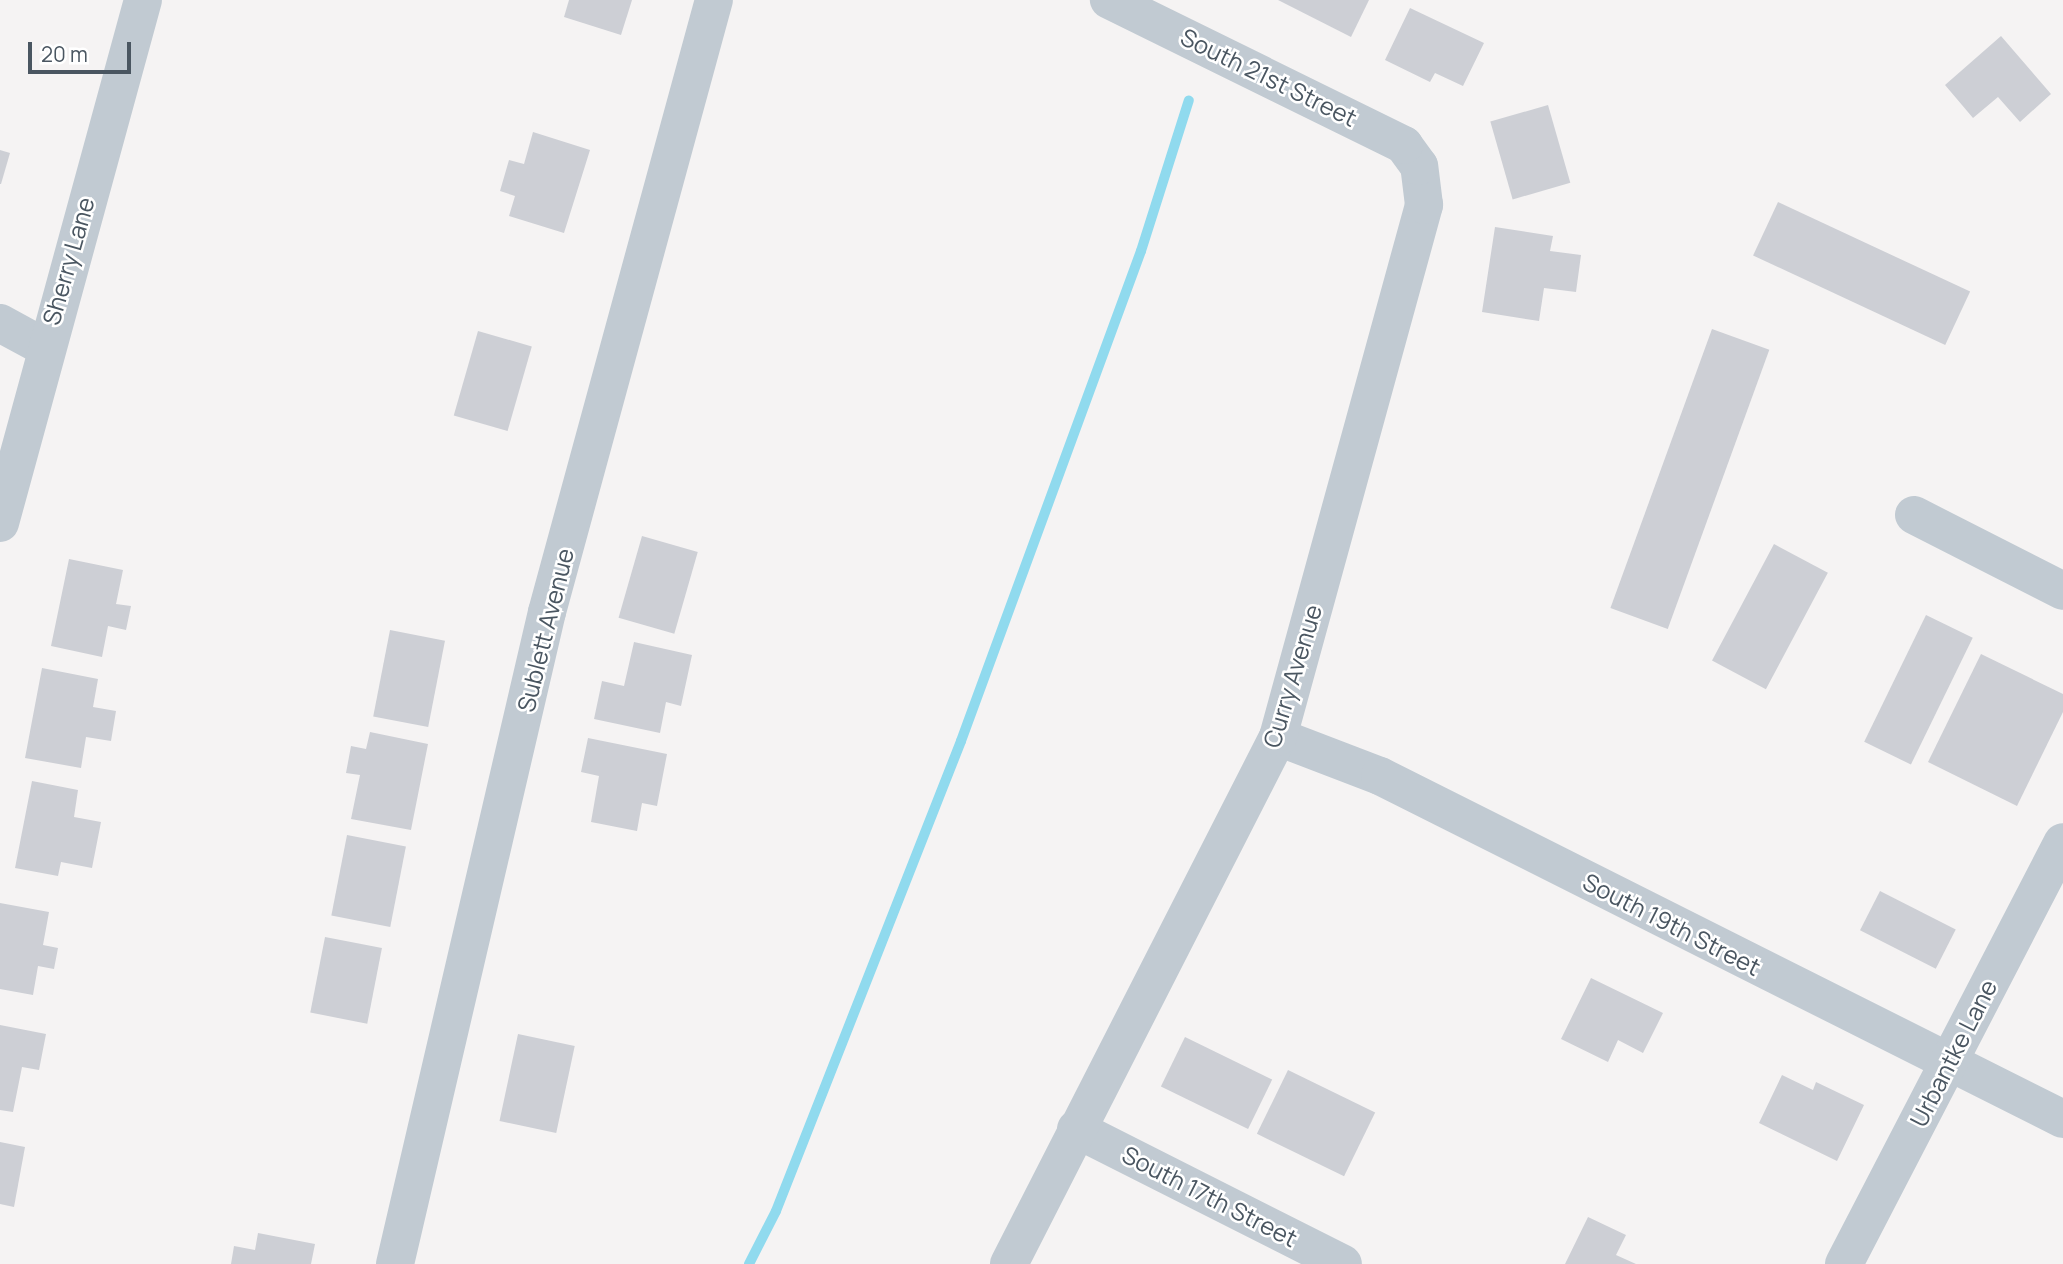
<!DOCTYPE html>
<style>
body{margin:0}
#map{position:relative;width:2063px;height:1264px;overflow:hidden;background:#f5f3f3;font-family:Manrope,sans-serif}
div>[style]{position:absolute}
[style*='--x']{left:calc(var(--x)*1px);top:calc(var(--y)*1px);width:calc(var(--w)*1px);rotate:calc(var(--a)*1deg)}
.stream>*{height:10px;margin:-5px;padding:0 5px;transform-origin:5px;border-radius:5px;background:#90daee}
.building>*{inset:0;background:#cdcfd5;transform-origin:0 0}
.minor>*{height:38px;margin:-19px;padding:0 19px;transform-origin:19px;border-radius:19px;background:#c1cad2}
span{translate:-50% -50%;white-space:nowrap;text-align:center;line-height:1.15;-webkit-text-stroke:5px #fff;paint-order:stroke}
.street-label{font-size:24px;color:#4a5661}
.scale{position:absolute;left:28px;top:42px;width:103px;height:32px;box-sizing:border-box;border:4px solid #4a5661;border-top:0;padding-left:9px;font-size:21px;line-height:24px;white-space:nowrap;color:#4a5661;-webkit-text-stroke:5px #fff;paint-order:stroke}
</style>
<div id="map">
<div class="stream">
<i style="--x:749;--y:1264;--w:59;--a:-63"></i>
<i style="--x:776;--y:1211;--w:505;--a:-68.51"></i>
<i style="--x:961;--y:741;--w:522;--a:-69.83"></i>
<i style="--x:1141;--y:251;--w:158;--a:-72.4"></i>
</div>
<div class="building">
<i style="clip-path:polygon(569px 0,632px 0,621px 35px,564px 17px)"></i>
<i style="clip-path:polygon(1278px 0,1369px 0,1351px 37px)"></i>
<i style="clip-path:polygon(1410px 8px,1484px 43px,1463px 86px,1435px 73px,1430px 82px,1385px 60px)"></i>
<i style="clip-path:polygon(2001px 36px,2051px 94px,2020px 122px,1998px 97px,1973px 118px,1945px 85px)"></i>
<i style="left:1548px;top:105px;width:81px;height:60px;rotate:74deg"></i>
<i style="clip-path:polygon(533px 132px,590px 150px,564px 233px,509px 216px,515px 196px,500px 191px,509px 160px,524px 164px)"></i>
<i style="clip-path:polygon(0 150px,10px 153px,1px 184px,0 184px)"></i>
<i style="left:1778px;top:202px;width:212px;height:59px;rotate:25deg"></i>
<i style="clip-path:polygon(1495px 227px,1553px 236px,1550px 251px,1581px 255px,1576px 292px,1544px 288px,1539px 321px,1482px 312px)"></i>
<i style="left:1712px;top:329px;width:61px;height:297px;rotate:20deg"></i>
<i style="left:478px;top:331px;width:56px;height:88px;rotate:16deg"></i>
<i style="left:642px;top:536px;width:58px;height:85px;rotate:16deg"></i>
<i style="left:1774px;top:544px;width:61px;height:132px;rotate:28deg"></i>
<i style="clip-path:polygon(69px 559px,123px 570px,116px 604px,131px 606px,126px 630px,108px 626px,102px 657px,51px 646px)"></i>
<i style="left:1926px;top:615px;width:52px;height:141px;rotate:26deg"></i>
<i style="left:390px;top:630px;width:56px;height:88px;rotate:11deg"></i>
<i style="clip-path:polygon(634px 642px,692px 655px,681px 706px,666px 702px,660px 733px,594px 719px,602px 681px,624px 686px)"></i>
<i style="clip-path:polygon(1981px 654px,2063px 694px,2063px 712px,2017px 806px,1928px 762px)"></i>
<i style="clip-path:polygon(42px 668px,98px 679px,93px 707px,116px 711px,111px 741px,86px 737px,81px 768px,25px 758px)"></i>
<i style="clip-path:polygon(370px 732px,428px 744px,411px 830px,351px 819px,360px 775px,346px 773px,351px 746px,366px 749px)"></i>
<i style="clip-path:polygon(588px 738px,667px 754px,657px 806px,642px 803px,637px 831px,591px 822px,599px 776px,581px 772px)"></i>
<i style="clip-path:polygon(32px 781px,78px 790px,74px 817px,101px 822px,92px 868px,61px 862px,58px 876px,15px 868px)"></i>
<i style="left:347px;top:835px;width:60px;height:82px;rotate:11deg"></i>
<i style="left:1880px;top:891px;width:85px;height:44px;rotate:27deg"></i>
<i style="clip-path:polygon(0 903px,49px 912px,43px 945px,58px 948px,54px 969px,38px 966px,33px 995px,0 989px)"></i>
<i style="left:325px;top:937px;width:58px;height:77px;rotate:11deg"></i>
<i style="clip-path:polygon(1591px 978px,1663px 1013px,1643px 1053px,1618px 1040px,1608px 1062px,1561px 1039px)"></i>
<i style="clip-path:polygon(0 1025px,46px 1034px,39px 1070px,22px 1067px,13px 1112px,0 1110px)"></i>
<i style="left:518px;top:1034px;width:58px;height:89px;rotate:12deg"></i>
<i style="left:1185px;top:1037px;width:97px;height:55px;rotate:26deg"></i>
<i style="left:1288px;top:1070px;width:97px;height:71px;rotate:26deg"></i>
<i style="clip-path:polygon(1782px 1075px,1813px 1090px,1816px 1082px,1864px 1105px,1837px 1161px,1759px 1123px)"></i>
<i style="clip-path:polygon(0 1142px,25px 1147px,14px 1207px,0 1204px)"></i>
<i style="clip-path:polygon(1588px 1217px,1626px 1235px,1616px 1255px,1636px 1264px,1565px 1264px)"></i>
<i style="clip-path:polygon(258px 1233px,315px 1244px,311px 1264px,231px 1264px,234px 1246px,255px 1250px)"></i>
</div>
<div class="minor">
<i style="--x:0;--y:323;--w:50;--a:28.6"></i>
<i style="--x:1914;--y:515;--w:167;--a:27"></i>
<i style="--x:0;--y:523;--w:542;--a:-74.71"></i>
<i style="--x:1278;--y:737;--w:109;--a:20.9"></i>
<i style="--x:1380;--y:776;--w:764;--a:26.67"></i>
<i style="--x:1076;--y:1129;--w:299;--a:26.8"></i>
<i style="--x:395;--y:1264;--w:669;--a:-76.88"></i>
<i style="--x:547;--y:612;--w:634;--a:-74.74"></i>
<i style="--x:1009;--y:1264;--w:592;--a:-62.96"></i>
<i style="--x:1278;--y:737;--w:552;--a:-74.65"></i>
<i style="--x:1424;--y:205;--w:39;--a:-97"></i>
<i style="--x:1419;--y:166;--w:26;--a:-126"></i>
<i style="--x:1404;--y:145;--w:329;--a:-153.8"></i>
<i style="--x:1844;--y:1264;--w:475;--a:-62.6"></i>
</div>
<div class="street-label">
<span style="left:1269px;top:77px;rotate:26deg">South 21st Street</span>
<span style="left:68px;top:261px;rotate:-74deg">Sherry Lane</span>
<span style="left:545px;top:630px;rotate:-76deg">Sublett Avenue</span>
<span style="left:1292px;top:676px;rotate:-73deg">Curry Avenue</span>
<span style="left:1672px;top:924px;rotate:27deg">South 19th Street</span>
<span style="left:1953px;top:1053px;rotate:-63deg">Urbantke Lane</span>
<span style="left:1210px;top:1196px;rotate:27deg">South 17th Street</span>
</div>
<div class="scale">20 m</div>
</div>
